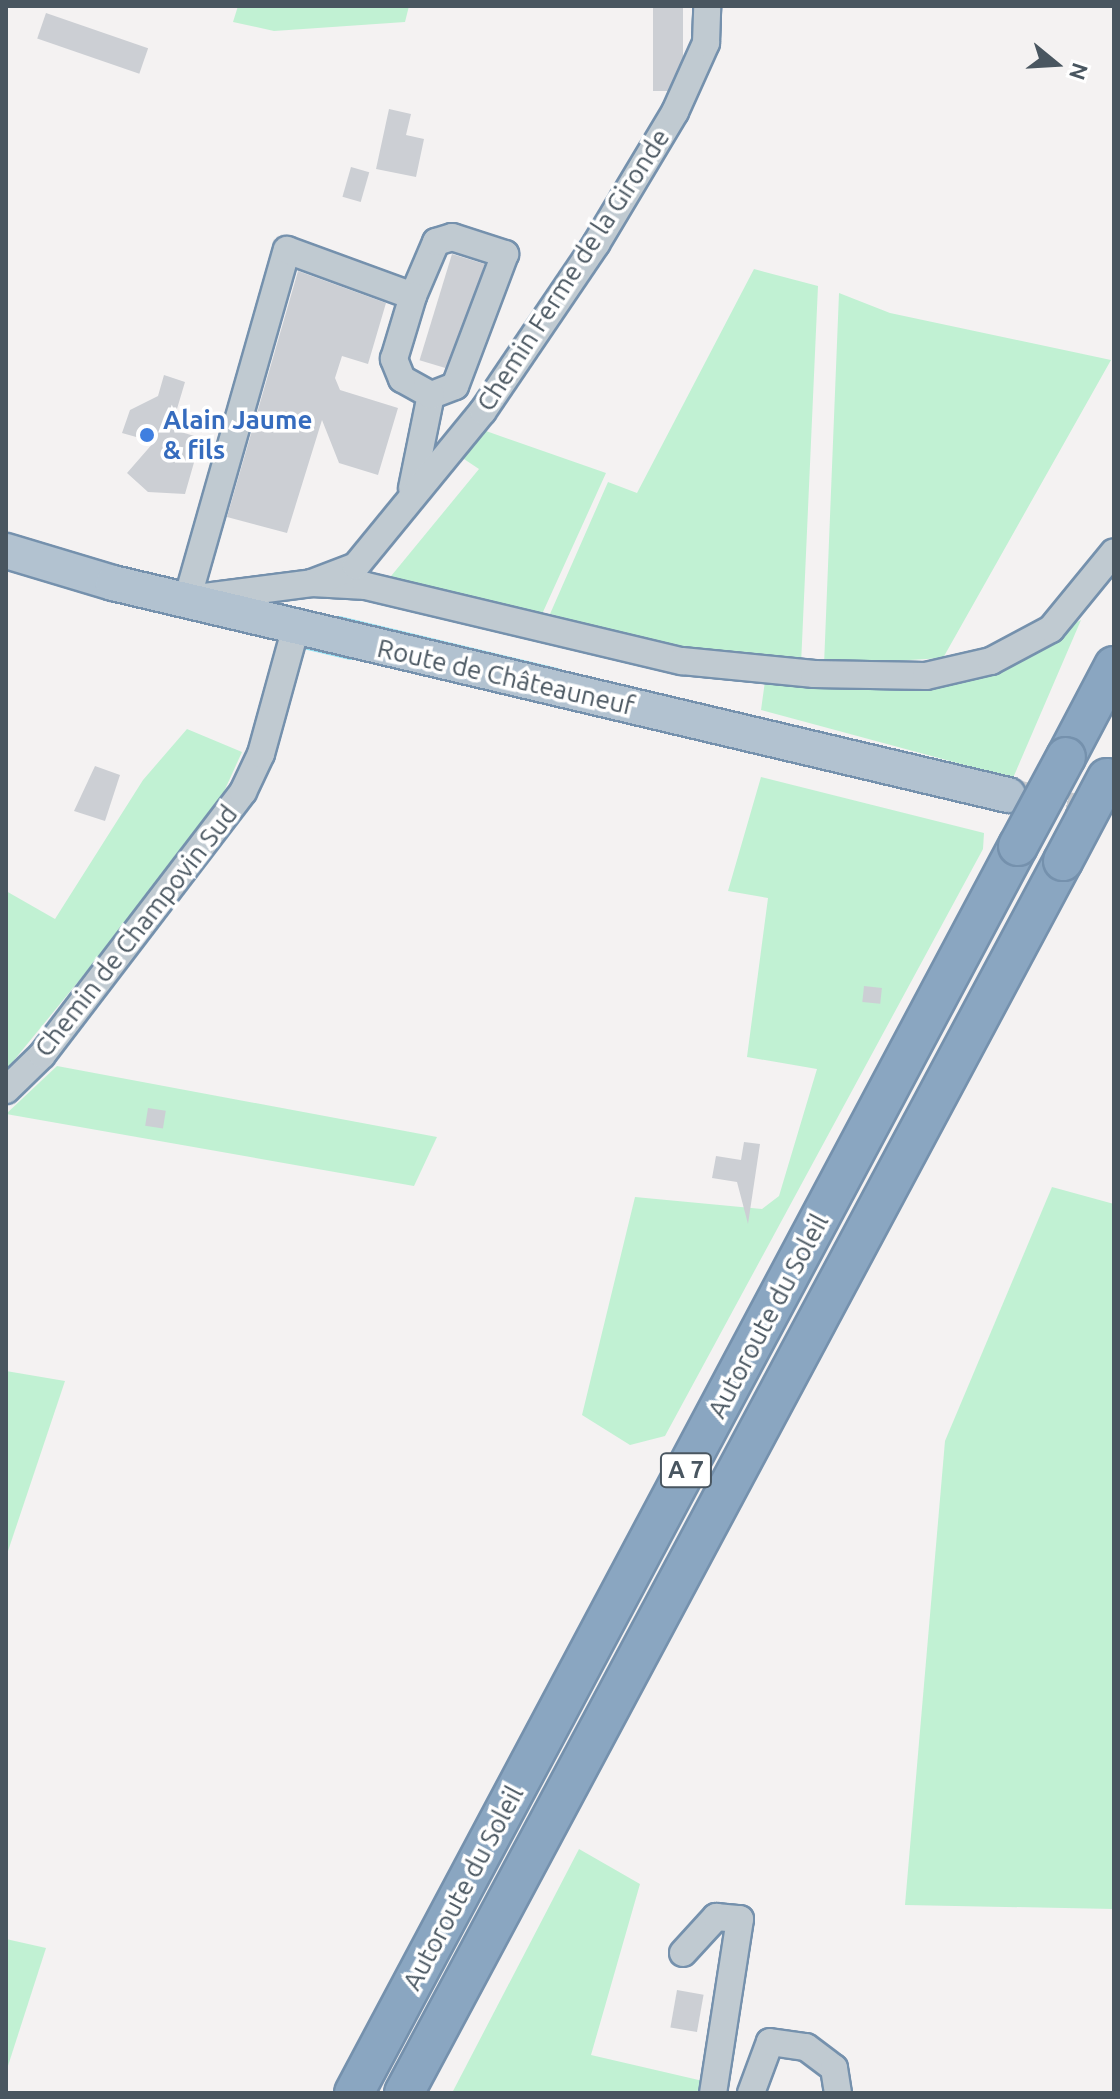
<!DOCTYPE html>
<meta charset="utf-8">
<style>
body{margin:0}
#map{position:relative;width:1120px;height:2099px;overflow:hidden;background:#f4f2f2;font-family:Ubuntu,sans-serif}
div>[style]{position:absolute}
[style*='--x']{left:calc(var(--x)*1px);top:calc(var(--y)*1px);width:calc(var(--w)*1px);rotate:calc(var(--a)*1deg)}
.green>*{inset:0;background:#c1f1d3}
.stream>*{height:6px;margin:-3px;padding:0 3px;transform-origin:3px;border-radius:3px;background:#8edcee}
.building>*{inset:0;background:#cccfd4;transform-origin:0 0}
.major-tunnel>*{height:34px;margin-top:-17px;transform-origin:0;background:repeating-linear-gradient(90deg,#c9cbce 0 34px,transparent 0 51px)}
.roads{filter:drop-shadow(2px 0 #7591ad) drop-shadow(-2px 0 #7591ad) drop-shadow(0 2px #7591ad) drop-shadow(0 -2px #7591ad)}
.minor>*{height:26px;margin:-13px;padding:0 13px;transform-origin:13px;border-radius:13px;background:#c0cad1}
.major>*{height:34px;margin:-17px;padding:0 17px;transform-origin:17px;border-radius:17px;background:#b2c2d0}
.highway>*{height:38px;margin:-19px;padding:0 19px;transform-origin:19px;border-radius:19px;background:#8aa6c1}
.bridges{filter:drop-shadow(2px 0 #7591ad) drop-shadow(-2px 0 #7591ad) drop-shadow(0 2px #7591ad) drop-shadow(0 -2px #7591ad)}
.highway-bridge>*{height:38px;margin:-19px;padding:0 19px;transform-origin:19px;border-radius:19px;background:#8aa6c1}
.dots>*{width:22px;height:22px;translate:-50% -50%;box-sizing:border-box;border:4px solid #fff;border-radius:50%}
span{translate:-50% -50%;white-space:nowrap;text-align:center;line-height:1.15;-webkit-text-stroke:7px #fff;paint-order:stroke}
.shield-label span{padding:2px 6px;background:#fff;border:2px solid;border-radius:6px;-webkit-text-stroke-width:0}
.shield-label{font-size:24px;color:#495660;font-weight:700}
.street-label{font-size:26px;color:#495660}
.shop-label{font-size:26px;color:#366cbe;font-weight:700}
.left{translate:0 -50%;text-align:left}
.frame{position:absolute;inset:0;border:8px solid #495660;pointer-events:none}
.north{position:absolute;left:1016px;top:24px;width:80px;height:80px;-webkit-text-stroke:6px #fff;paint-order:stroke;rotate:108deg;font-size:22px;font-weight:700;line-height:32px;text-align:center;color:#495660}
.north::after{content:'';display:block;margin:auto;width:28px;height:36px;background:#495660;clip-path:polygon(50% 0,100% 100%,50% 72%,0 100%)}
</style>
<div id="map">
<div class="green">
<i style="clip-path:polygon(238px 6px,409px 6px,405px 22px,274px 31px,233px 22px)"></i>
<i style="clip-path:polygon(754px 269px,818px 286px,801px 665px,680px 648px,550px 614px,608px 482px,637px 493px)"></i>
<i style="clip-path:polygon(839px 293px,890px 313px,1111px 360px,943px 658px,824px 665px)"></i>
<i style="clip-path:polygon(486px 431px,606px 473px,538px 623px,387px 581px,479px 469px,461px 457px)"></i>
<i style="clip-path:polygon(1081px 620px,1013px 778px,761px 710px,765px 681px,938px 687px,965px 681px)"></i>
<i style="clip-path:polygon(187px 729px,242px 752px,212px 818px,6px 1070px,6px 891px,55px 919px,143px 780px)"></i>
<i style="clip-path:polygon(761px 777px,984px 833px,983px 849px,665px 1436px,630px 1445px,582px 1415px,635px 1197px,762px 1209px,779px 1196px,817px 1069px,747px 1057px,768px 898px,728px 891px)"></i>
<i style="clip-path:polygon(57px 1066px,437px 1137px,414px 1186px,6px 1114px)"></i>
<i style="clip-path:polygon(1052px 1187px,1114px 1204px,1114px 1909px,905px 1905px,945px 1441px)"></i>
<i style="clip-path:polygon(6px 1371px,65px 1381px,6px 1557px)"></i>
<i style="clip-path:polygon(579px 1849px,640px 1884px,591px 2055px,703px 2081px,701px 2093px,452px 2093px)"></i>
<i style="clip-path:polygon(6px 1939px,46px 1948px,6px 2072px)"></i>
</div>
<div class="stream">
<i style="--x:339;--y:619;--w:225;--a:13.4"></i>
<i style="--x:304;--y:646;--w:48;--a:13.2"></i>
</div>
<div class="building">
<i style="left:653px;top:6px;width:30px;height:85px"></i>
<i style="left:46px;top:13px;width:108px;height:27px;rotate:19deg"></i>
<i style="clip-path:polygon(389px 109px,411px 114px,406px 135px,424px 139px,416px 177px,376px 169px)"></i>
<i style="left:351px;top:167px;width:19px;height:31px;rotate:16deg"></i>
<i style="left:452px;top:254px;width:34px;height:111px;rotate:17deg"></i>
<i style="clip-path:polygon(298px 271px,386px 303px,368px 364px,342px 356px,335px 378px,340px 390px,398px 408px,378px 475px,339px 463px,322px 420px,287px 533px,227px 517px)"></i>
<i style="clip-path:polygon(164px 375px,185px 382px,171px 429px,201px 438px,185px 494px,148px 492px,127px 473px,154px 442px,122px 433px,130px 410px,158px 396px)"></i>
<i style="clip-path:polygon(95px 766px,120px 775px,105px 821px,74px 811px)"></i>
<i style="left:864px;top:986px;width:18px;height:16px;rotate:6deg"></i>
<i style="left:148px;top:1108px;width:18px;height:18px;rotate:9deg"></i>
<i style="clip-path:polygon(744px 1142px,760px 1144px,748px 1224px,737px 1182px,712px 1178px,716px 1156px,741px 1160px)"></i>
<i style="left:677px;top:1990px;width:27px;height:38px;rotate:10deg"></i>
</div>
<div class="major-tunnel">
<i style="--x:1016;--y:797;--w:101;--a:13.2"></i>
</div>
<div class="roads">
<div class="minor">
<i style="--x:412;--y:488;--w:95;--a:-78.5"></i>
<i style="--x:312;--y:583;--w:54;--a:3.2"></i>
<i style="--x:366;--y:586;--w:325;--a:13.4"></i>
<i style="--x:682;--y:661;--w:133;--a:5.6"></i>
<i style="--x:814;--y:674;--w:112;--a:1"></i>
<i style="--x:926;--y:676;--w:67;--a:-13"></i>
<i style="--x:991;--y:661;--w:68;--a:-28.1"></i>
<i style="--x:1051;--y:629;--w:99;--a:-50.7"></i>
<i style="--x:189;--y:599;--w:124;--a:-7.4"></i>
<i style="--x:312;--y:583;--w:47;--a:-21.1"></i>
<i style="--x:356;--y:566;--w:200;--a:-50.7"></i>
<i style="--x:483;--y:411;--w:202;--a:-55.9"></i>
<i style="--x:596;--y:244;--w:154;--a:-59.1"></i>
<i style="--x:675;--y:112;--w:76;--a:-65.8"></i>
<i style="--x:706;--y:43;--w:37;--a:-88"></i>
<i style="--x:187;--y:600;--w:364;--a:-74.1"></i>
<i style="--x:287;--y:250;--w:134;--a:20.1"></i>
<i style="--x:413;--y:296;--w:59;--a:-66.9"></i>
<i style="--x:436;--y:242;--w:17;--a:-17"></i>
<i style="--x:452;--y:237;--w:56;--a:17.8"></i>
<i style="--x:505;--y:254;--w:141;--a:110.7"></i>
<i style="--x:455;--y:386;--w:26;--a:159"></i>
<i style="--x:431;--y:395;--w:33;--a:-151"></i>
<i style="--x:402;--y:379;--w:22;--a:-112"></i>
<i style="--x:394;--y:359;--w:66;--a:-73.2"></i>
<i style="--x:6;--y:1090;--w:50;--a:-44.2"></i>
<i style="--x:42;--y:1055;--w:331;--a:-52.6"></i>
<i style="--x:243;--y:792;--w:42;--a:-64.7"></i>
<i style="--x:261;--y:754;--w:132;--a:-74.6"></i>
<i style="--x:683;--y:1953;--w:49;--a:-47.5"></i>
<i style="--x:716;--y:1917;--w:24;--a:5"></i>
<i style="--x:740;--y:1919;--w:176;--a:98.8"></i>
<i style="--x:751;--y:2093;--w:54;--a:-69.6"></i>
<i style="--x:770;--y:2042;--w:36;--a:8"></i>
<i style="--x:806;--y:2047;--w:35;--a:37"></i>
<i style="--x:834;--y:2068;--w:25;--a:81"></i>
</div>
<div class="major">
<i style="--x:6;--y:551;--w:112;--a:16.7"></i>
<i style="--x:113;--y:583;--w:920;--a:13.33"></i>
</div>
<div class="highway">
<i style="--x:1066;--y:757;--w:103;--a:-62.2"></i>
<i style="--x:354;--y:2093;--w:1413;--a:-61.97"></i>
<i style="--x:404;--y:2093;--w:1397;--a:-61.86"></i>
</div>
</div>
<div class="bridges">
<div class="highway-bridge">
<i style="--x:1018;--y:846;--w:101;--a:-61.7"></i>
<i style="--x:1063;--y:861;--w:94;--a:-62.1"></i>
</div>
</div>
<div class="dots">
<i style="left:147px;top:435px;background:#3f7fe0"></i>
</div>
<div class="shield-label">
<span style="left:686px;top:1470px">A 7</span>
</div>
<div class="street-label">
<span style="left:573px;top:270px;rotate:-57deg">Chemin Ferme de la Gironde</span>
<span style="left:506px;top:677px;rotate:13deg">Route de Châteauneuf</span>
<span style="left:136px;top:931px;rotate:-52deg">Chemin de Champovin Sud</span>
<span style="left:768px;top:1316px;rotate:-62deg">Autoroute du Soleil</span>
<span style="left:463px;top:1888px;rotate:-62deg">Autoroute du Soleil</span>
</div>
<div class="shop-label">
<span class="left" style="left:163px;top:435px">Alain Jaume<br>&amp; fils</span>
</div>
<div class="frame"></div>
<div class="north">N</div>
</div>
